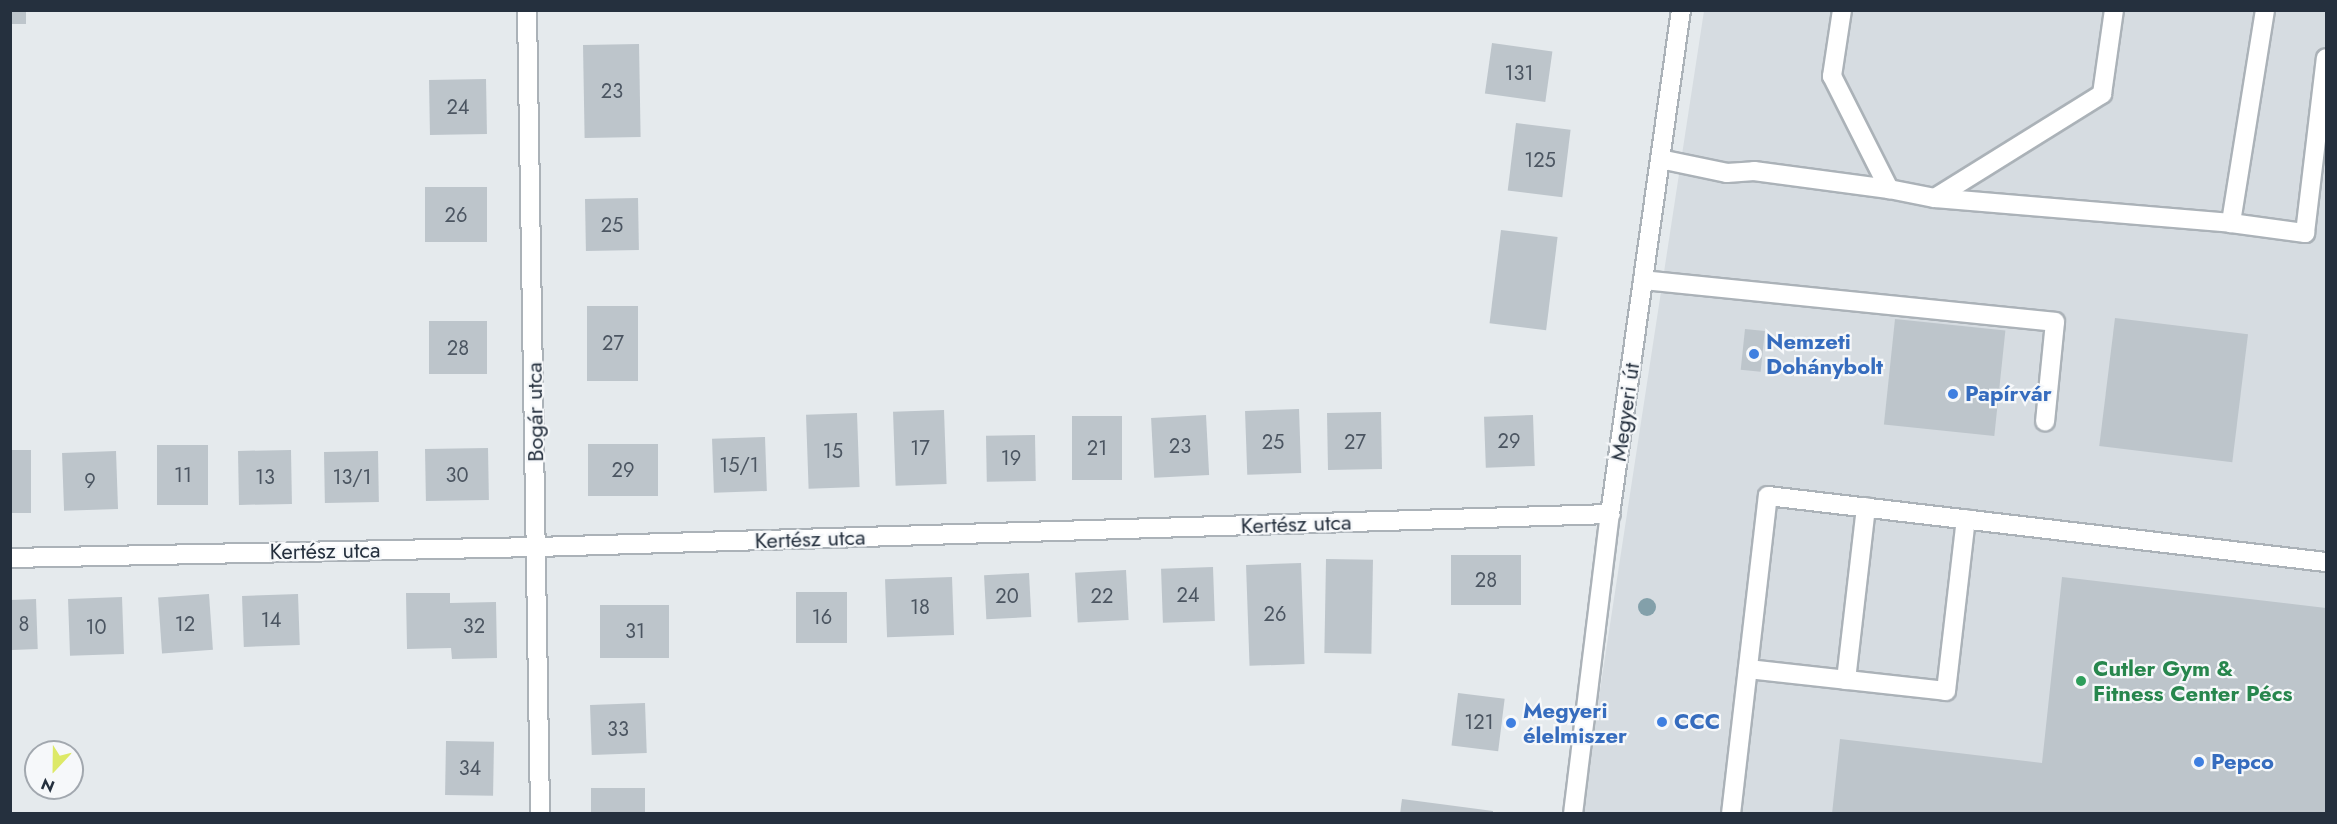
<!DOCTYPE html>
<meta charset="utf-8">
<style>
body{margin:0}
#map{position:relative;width:2337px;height:824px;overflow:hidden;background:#e5eaed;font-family:Jost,sans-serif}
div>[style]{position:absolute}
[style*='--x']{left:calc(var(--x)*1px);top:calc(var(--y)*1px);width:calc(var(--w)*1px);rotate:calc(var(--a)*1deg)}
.built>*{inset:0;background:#d6dce1}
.building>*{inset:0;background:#bdc5cb;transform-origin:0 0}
.roads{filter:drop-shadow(2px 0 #abb2b8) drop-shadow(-2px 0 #abb2b8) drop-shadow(0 2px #abb2b8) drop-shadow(0 -2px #abb2b8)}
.lane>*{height:18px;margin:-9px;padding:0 9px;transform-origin:9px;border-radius:9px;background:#fff}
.street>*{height:18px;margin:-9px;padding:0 9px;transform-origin:9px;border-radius:9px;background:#fff}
.secondary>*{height:18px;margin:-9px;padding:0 9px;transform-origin:9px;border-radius:9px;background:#fff}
.trees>*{width:18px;height:18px;margin:-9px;border-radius:50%;background:#83a0aa}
.dots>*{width:16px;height:16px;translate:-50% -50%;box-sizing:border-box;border:3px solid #f6f8fa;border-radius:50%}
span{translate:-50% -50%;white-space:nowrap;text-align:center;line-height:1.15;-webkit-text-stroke:4.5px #f6f8fa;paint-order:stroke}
.number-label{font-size:20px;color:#4b5561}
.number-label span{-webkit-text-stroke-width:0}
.shop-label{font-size:22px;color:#366cbe;font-weight:700}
.left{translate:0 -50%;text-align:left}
.street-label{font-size:22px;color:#25303e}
.leisure-label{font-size:22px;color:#27864d;font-weight:700}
.frame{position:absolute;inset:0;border:12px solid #25303e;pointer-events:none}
.north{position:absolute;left:24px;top:740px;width:60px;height:60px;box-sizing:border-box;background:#f6f8fa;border:2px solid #a2a8af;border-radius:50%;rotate:202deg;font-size:16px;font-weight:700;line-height:24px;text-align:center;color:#25303e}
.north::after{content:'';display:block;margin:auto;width:21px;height:27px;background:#dde967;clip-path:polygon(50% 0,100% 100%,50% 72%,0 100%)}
</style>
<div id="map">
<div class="built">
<i style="clip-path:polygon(1704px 11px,2326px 11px,2326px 813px,1581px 814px)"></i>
</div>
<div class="building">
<i style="left:10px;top:10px;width:16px;height:14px"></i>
<i style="left:1492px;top:43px;width:61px;height:51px;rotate:8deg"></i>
<i style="left:639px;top:44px;width:93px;height:56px;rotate:89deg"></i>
<i style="left:486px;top:79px;width:55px;height:57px;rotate:89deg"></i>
<i style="left:1516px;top:123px;width:55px;height:68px;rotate:7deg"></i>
<i style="left:487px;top:187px;width:55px;height:62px;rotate:90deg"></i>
<i style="left:638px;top:198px;width:52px;height:53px;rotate:89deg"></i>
<i style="left:1501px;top:230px;width:57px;height:94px;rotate:7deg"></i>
<i style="left:587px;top:306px;width:51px;height:75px"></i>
<i style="left:2115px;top:318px;width:134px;height:129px;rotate:7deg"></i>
<i style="left:1895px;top:319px;width:111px;height:106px;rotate:6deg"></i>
<i style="left:429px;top:321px;width:58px;height:53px"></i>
<i style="left:1745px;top:329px;width:20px;height:41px;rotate:6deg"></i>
<i style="left:1299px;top:409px;width:64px;height:54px;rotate:88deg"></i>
<i style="left:944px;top:410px;width:74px;height:51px;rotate:88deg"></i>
<i style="left:1381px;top:412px;width:57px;height:54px;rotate:89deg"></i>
<i style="left:857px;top:413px;width:74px;height:51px;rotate:88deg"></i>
<i style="left:1206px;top:415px;width:60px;height:55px;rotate:87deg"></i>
<i style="left:1533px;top:415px;width:51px;height:49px;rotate:88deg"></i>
<i style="left:1072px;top:416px;width:50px;height:64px"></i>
<i style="left:1035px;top:435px;width:46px;height:49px;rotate:89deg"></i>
<i style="left:765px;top:437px;width:54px;height:53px;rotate:88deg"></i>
<i style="left:588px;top:444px;width:70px;height:52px"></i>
<i style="left:157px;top:445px;width:51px;height:60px"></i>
<i style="left:488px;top:448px;width:52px;height:63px;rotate:89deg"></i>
<i style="left:10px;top:450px;width:21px;height:63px"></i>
<i style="left:291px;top:450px;width:54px;height:53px;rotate:89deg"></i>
<i style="left:116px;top:451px;width:58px;height:54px;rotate:88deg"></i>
<i style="left:378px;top:451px;width:51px;height:54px;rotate:89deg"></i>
<i style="left:1451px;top:555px;width:70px;height:50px"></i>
<i style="left:1326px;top:559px;width:47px;height:94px;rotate:1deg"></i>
<i style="left:1301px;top:563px;width:101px;height:55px;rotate:88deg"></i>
<i style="left:1213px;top:567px;width:54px;height:52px;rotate:88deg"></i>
<i style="left:1126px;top:570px;width:50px;height:51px;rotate:87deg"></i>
<i style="left:1029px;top:573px;width:44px;height:45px;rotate:87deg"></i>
<i style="left:952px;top:577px;width:58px;height:67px;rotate:88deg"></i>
<i style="clip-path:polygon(2062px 577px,2326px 608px,2326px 814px,1832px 814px,1840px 739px,2042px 763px)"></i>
<i style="left:796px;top:592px;width:51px;height:51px"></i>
<i style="clip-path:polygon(406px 593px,450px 593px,450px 603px,496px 602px,497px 658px,452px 659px,451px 648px,407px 649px)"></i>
<i style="left:209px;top:594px;width:56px;height:51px;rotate:86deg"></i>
<i style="left:298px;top:594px;width:51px;height:56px;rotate:88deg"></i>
<i style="left:122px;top:597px;width:57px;height:54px;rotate:88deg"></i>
<i style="left:36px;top:599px;width:50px;height:26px;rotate:88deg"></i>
<i style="left:600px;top:605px;width:69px;height:53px"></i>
<i style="left:1458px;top:693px;width:47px;height:53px;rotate:7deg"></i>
<i style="left:645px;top:703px;width:50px;height:55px;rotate:88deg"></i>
<i style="left:446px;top:741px;width:48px;height:54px;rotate:1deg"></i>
<i style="left:591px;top:788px;width:54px;height:26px"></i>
<i style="clip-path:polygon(1402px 799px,1493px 811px,1493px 814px,1400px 814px)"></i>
</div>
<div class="roads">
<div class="lane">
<i style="--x:1842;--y:10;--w:67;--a:98.6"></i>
<i style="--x:1832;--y:76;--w:127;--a:63.2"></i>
<i style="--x:1889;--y:189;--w:47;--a:11.1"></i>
<i style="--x:1935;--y:198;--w:197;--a:-31.9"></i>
<i style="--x:2102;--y:94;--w:85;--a:-81.9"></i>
<i style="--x:2265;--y:10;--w:216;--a:99.1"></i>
<i style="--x:2231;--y:223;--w:75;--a:7.7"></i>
<i style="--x:2305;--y:233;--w:176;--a:-83.2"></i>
<i style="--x:1660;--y:159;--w:68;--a:11.8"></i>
<i style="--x:1727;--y:173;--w:27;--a:-4"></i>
<i style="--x:1754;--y:171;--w:136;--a:7.6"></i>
<i style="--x:1935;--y:198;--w:297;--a:4.8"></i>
<i style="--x:1748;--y:669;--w:199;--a:6.3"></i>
<i style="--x:1946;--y:691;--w:173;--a:-83.4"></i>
<i style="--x:1846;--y:680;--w:174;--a:-83.4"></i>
<i style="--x:1731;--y:814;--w:320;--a:-83.4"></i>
<i style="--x:1768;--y:496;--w:562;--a:6.75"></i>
</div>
<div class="street">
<i style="--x:527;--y:10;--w:804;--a:89.07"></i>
<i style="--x:1643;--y:280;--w:414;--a:5.8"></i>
<i style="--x:2055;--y:322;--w:100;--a:95.7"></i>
<i style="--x:10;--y:558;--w:527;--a:-1.2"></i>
<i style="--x:537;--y:547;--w:1074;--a:-1.76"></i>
</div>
<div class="secondary">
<i style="--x:1573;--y:814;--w:302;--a:-83"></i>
<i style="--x:1610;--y:514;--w:509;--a:-81.98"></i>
</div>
</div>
<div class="trees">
<i style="left:1647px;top:607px"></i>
</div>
<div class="dots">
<i style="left:1754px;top:354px;background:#3f7fe0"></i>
<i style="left:1953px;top:394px;background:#3f7fe0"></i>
<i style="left:2081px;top:681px;background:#2e9e5b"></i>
<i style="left:1662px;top:722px;background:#3f7fe0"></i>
<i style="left:1511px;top:723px;background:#3f7fe0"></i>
<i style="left:2199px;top:762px;background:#3f7fe0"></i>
</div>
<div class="number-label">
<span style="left:1519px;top:73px">131</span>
<span style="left:612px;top:91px">23</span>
<span style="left:458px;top:107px">24</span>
<span style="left:1540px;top:160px">125</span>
<span style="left:456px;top:215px">26</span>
<span style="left:612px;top:225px">25</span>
<span style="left:613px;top:343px">27</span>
<span style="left:458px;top:348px">28</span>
<span style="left:1509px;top:441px">29</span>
<span style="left:1273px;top:442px">25</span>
<span style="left:1355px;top:442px">27</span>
<span style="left:1180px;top:446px">23</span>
<span style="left:920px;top:448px">17</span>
<span style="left:1097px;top:448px">21</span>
<span style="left:833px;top:451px">15</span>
<span style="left:1011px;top:458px">19</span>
<span style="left:739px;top:465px">15/1</span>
<span style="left:623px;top:470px">29</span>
<span style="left:183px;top:475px">11</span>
<span style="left:457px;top:475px">30</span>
<span style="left:265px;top:477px">13</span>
<span style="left:352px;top:477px">13/1</span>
<span style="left:90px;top:481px">9</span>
<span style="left:1486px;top:580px">28</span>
<span style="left:1188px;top:595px">24</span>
<span style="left:1007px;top:596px">20</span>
<span style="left:1102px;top:596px">22</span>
<span style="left:920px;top:607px">18</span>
<span style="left:1275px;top:614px">26</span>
<span style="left:822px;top:617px">16</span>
<span style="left:271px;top:620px">14</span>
<span style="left:24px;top:624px">8</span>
<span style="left:185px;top:624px">12</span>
<span style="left:474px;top:626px">32</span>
<span style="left:96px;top:627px">10</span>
<span style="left:635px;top:631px">31</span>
<span style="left:1479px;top:722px">121</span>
<span style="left:618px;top:729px">33</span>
<span style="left:470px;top:768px">34</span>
</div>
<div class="shop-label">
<span class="left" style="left:1766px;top:354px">Nemzeti<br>Dohánybolt</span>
<span class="left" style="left:1965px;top:394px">Papírvár</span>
<span class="left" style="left:1523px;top:723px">Megyeri<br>élelmiszer</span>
<span class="left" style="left:1674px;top:722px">CCC</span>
<span class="left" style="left:2211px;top:762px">Pepco</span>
</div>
<div class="street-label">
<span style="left:535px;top:412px;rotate:-91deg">Bogár utca</span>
<span style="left:1625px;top:412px;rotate:-82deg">Megyeri út</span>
<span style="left:1296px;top:524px;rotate:-2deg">Kertész utca</span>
<span style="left:810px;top:539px;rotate:-2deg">Kertész utca</span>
<span style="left:325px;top:551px;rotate:-1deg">Kertész utca</span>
</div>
<div class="leisure-label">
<span class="left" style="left:2093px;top:681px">Cutler Gym &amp;<br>Fitness Center Pécs</span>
</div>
<div class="frame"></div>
<div class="north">N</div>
</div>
